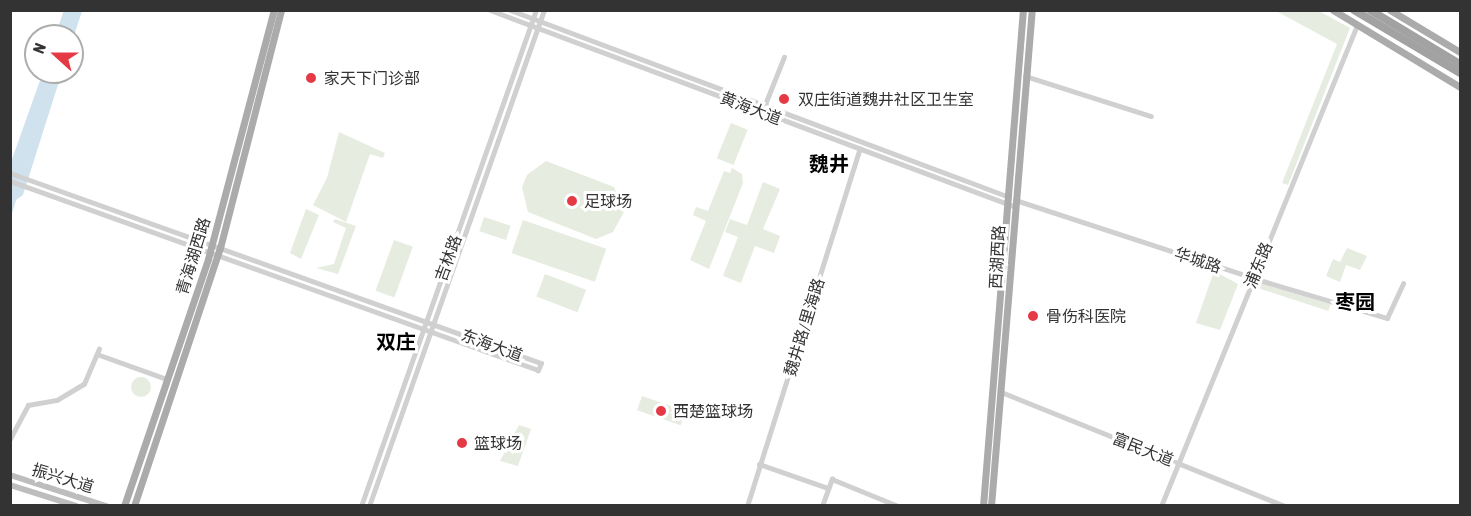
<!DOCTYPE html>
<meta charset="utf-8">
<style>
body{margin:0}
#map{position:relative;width:1471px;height:516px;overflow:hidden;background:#fff;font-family:"Asap Condensed","Noto Sans SC",sans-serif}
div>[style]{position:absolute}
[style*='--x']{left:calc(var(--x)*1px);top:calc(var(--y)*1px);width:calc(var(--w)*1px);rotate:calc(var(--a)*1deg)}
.green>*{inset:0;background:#e6ecdf;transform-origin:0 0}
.round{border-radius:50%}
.water>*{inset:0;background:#cfe2ee}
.minor>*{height:4.5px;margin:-2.25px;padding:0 2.25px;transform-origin:2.25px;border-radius:2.25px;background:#d0d0d0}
.tertiary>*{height:5px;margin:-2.5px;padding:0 2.5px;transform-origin:2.5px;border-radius:2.5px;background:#d0d0d0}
.secondary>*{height:6px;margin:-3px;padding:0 3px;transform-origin:3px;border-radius:3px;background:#bdbdbd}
.primary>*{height:7px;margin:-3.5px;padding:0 3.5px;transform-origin:3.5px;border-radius:3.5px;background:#ababab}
.trunk>*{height:8px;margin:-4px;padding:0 4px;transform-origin:4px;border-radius:4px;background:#a2a2a2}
.dots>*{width:16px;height:16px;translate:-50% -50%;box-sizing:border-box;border:3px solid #fff;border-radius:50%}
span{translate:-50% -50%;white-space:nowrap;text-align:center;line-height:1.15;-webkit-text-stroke:6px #fff;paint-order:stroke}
.poi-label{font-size:16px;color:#333}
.left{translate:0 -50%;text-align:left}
.street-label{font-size:16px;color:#333}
.quarter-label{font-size:20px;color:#000;font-weight:700}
.frame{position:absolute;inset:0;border:12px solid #333;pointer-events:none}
.north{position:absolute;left:24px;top:24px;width:60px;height:60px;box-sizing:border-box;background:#fff;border:2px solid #adadad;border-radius:50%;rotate:291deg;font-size:16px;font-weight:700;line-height:24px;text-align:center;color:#333}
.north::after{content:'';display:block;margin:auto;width:21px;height:27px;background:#e63946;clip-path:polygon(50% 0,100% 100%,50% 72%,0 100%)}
</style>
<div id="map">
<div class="green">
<i style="clip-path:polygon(1276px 11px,1319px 11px,1350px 28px,1288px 185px,1282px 183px,1337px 44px)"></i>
<i style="left:731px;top:123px;width:18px;height:38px;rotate:22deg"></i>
<i style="clip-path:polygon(339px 132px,385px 153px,383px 158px,370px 154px,346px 222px,313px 205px,327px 178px)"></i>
<i style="clip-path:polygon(546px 161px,614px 187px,624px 212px,613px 232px,596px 239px,528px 212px,522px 187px,527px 175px)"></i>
<i style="clip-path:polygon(732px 168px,742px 174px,743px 183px,709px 269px,690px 260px,706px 221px,693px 215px,696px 207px,708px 211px,724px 171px,730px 173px)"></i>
<i style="clip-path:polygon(763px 182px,780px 189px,763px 229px,780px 236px,774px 253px,755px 246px,741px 283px,723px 276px,738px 237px,725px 232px,730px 219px,747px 225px)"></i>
<i style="clip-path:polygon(306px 209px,319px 215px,301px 259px,290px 253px)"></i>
<i style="left:484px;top:217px;width:28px;height:15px;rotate:18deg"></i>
<i style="clip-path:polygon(335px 219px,356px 226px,338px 274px,316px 268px,334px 264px,346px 228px,333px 222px)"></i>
<i style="left:523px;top:220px;width:88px;height:35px;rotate:19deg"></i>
<i style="left:394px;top:240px;width:20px;height:54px;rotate:20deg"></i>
<i style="clip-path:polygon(1347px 248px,1367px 256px,1360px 270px,1346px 265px,1340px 282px,1326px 276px,1333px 259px,1340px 262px)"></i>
<i style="clip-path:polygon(1214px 271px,1238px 284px,1220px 330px,1196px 323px)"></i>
<i style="left:545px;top:274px;width:44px;height:24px;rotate:21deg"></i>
<i style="left:1262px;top:282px;width:72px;height:7px;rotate:18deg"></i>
<i class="round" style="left:131px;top:377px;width:20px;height:20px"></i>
<i style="left:642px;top:396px;width:46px;height:15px;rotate:19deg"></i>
<i style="clip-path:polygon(519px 425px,531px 429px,518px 466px,500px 461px)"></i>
</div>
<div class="water">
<i style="clip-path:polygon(64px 10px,82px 11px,72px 42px,72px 36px,55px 36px)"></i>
<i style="clip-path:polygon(43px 72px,62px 72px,23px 195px,16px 200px,11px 217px,11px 162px)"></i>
</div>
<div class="minor">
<i style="--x:1025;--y:76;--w:132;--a:17.6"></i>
<i style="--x:762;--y:112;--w:59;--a:-68.2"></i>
<i style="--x:1253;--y:278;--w:140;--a:16.6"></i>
<i style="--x:1387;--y:318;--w:38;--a:-65"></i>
<i style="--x:97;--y:354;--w:74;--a:19.7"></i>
<i style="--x:10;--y:439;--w:38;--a:-62"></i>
<i style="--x:28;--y:405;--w:29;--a:-10"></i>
<i style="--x:57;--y:400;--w:31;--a:-31"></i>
<i style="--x:84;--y:384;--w:38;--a:-67"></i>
<i style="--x:759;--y:464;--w:73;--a:19.2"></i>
<i style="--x:822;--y:506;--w:29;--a:-70"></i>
<i style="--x:832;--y:479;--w:71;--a:22.2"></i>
</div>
<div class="tertiary">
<i style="--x:490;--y:10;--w:559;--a:20.54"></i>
<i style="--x:510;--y:10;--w:533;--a:20.54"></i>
<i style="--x:10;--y:173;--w:564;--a:19.69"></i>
<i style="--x:541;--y:363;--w:8;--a:113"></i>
<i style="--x:538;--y:370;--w:561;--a:-160.3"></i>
<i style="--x:1015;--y:200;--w:250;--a:18.1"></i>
<i style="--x:1001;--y:392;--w:306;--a:21.9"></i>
<i style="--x:361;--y:506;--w:526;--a:-70.57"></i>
<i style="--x:369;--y:506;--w:526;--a:-70.57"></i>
<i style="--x:747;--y:506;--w:375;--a:-72.5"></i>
<i style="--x:1161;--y:506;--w:519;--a:-67.83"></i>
</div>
<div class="secondary">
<i style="--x:10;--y:475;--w:101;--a:17.9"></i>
<i style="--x:10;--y:485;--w:69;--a:17.7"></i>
</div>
<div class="primary">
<i style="--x:1333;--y:10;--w:149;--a:31.2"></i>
<i style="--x:1390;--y:10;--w:82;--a:31"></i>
<i style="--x:124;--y:506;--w:261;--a:-71.2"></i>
<i style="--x:208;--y:259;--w:258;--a:-75.2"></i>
<i style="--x:134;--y:506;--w:272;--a:-71.6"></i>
<i style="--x:220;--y:248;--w:246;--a:-75.6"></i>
<i style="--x:983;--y:506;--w:498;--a:-85.4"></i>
<i style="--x:991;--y:506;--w:498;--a:-85.3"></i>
</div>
<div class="trunk">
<i style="--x:1354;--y:10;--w:123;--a:30.7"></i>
<i style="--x:1370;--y:10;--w:105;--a:31"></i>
</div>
<div class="dots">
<i style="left:311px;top:78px;background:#e63946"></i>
<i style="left:784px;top:99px;background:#e63946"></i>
<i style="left:572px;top:201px;background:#e63946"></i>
<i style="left:1033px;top:316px;background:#e63946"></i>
<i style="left:661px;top:411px;background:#e63946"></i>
<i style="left:462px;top:443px;background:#e63946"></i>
</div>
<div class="poi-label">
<span class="left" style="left:324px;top:78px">家天下门诊部</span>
<span class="left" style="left:798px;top:99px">双庄街道魏井社区卫生室</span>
<span class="left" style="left:584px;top:201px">足球场</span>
<span class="left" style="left:1046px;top:316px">骨伤科医院</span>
<span class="left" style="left:673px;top:411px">西楚篮球场</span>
<span class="left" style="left:474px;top:443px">篮球场</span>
</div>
<div class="street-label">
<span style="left:751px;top:108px;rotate:21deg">黄海大道</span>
<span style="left:193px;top:256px;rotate:-73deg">青海湖西路</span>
<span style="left:997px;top:257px;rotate:-87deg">西湖西路</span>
<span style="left:448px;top:258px;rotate:-70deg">吉林路</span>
<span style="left:1198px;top:260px;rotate:18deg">华城路</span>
<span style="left:1258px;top:265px;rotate:-68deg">浦东路</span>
<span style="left:804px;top:327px;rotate:-73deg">魏井路/里海路</span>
<span style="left:492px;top:345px;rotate:20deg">东海大道</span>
<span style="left:1143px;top:449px;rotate:22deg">富民大道</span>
<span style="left:63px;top:478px;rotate:17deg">振兴大道</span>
</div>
<div class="quarter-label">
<span style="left:829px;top:163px">魏井</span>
<span style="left:1355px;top:301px">枣园</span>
<span style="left:396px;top:341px">双庄</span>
</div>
<div class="frame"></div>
<div class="north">N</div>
</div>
